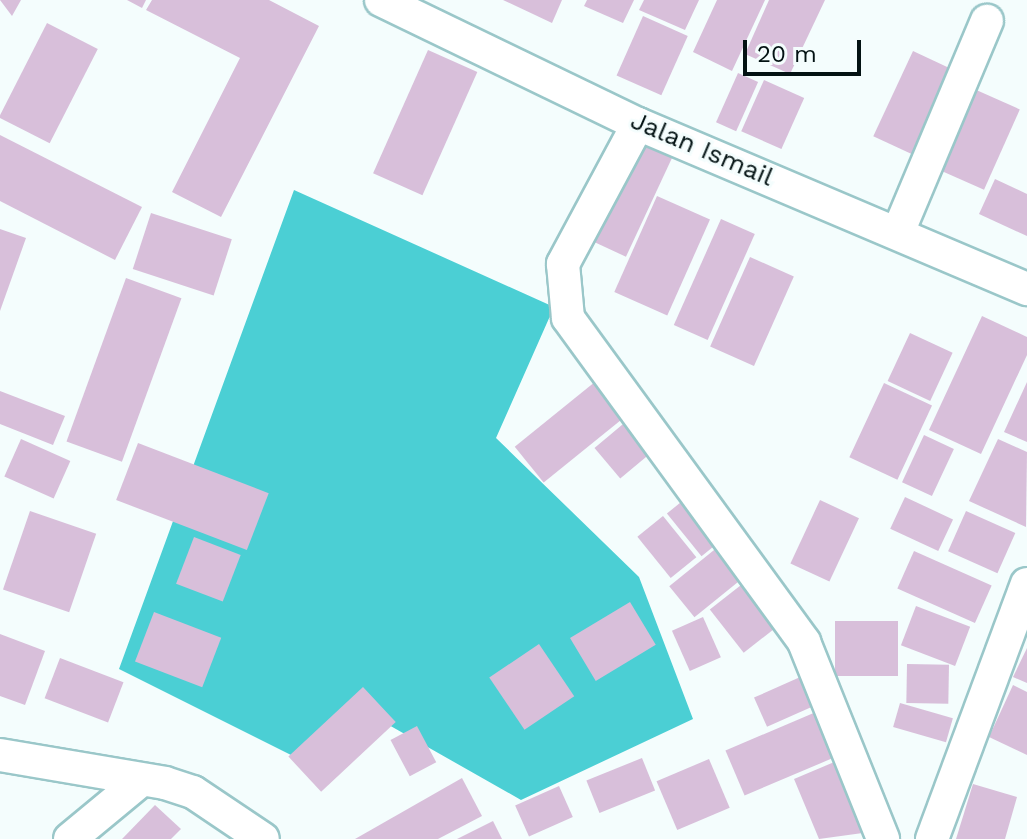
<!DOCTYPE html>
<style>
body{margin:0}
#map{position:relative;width:1027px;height:839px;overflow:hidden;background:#f4fdfd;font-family:"Work Sans",sans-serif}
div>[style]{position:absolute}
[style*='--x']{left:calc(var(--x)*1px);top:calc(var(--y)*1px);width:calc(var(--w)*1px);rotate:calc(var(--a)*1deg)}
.forest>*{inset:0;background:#4bcfd4}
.building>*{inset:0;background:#d8bfda;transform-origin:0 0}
.roads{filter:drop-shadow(2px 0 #9ac7c9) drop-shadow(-2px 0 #9ac7c9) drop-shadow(0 2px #9ac7c9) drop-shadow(0 -2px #9ac7c9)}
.street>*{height:32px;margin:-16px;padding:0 16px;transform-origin:16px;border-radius:16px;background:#fff}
span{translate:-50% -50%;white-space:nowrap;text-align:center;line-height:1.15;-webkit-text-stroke:6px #f4fdfd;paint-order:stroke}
.street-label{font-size:26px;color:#031213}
.scale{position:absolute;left:743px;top:40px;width:118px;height:36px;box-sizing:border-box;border:4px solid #031213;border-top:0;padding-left:10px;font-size:24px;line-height:28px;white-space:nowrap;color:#031213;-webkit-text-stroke:6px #f4fdfd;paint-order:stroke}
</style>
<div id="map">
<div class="forest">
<i style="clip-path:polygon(294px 190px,554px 307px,496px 438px,639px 577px,693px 719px,521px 800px,373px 716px,297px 758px,119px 669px)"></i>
</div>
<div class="building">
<i style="clip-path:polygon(0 0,21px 0,12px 16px)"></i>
<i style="clip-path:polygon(127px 0,146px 0,142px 8px)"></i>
<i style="clip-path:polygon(152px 0,269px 0,319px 26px,221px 217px,172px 192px,240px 58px,146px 10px)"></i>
<i style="clip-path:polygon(503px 0,562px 0,552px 23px)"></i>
<i style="clip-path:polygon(587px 0,634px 0,623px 23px,584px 6px)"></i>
<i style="clip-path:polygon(644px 0,699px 0,685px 30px,639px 10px)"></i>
<i style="clip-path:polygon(717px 0,765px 0,732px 71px,693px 52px)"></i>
<i style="clip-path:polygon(769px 0,825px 0,790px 74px,745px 54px)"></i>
<i style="left:643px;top:16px;width:49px;height:65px;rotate:24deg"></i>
<i style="left:47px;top:23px;width:57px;height:106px;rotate:27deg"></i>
<i style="left:428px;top:50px;width:54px;height:135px;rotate:24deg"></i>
<i style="left:913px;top:51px;width:53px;height:94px;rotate:25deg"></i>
<i style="left:738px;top:73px;width:22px;height:54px;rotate:24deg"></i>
<i style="left:764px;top:80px;width:44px;height:56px;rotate:24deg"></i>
<i style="left:965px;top:85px;width:60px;height:88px;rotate:24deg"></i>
<i style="clip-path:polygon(0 135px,142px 207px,115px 260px,0 201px)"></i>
<i style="left:638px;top:141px;width:38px;height:110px;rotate:25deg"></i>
<i style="clip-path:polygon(995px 179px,1027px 194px,1027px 236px,979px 214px)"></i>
<i style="left:657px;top:196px;width:58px;height:105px;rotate:24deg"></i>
<i style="left:151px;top:213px;width:85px;height:59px;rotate:18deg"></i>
<i style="left:721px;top:219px;width:37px;height:116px;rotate:24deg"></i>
<i style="clip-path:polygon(0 229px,26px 238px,0 311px)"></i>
<i style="left:750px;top:257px;width:48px;height:98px;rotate:24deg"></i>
<i style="left:126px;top:278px;width:59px;height:174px;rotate:20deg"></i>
<i style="clip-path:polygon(982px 316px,1027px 337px,1027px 355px,981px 454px,929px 430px)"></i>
<i style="left:910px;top:333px;width:47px;height:53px;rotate:25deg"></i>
<i style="left:601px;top:377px;width:46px;height:111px;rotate:51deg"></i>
<i style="clip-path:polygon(1027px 382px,1027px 442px,1004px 432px)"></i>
<i style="left:884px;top:383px;width:53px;height:82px;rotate:25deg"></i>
<i style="clip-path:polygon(0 391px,65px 416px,53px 445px,0 424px)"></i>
<i style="left:629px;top:419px;width:40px;height:45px;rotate:50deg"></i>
<i style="left:924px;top:435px;width:33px;height:52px;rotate:25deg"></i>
<i style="left:21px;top:439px;width:54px;height:41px;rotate:24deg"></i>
<i style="clip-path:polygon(998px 439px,1027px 452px,1026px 527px,969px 501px)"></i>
<i style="left:138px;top:443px;width:140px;height:61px;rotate:21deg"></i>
<i style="left:691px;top:494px;width:55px;height:31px;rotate:51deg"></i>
<i style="left:905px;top:497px;width:53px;height:35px;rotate:25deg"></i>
<i style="left:820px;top:500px;width:43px;height:70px;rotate:25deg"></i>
<i style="left:30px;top:511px;width:70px;height:83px;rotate:19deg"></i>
<i style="left:966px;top:511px;width:54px;height:44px;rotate:24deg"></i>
<i style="left:663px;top:516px;width:53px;height:33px;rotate:51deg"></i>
<i style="left:194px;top:537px;width:50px;height:50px;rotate:21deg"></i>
<i style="left:719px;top:546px;width:40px;height:64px;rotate:51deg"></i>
<i style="left:914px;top:551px;width:85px;height:41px;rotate:24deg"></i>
<i style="left:750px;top:578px;width:55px;height:51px;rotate:52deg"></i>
<i style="left:630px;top:602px;width:50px;height:70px;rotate:59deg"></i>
<i style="left:916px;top:606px;width:58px;height:42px;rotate:21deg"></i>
<i style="left:154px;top:612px;width:72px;height:53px;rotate:21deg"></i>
<i style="left:703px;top:617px;width:44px;height:34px;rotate:66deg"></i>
<i style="left:835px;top:621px;width:63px;height:55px"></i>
<i style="clip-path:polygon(0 634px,45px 651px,25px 705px,0 696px)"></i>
<i style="left:539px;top:644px;width:63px;height:60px;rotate:56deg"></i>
<i style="clip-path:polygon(1027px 648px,1027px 683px,1013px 677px)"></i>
<i style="left:60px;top:658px;width:68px;height:43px;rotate:21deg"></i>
<i style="left:907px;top:664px;width:42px;height:39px;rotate:1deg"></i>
<i style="left:807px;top:674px;width:32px;height:58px;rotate:66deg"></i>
<i style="clip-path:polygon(1013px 685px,1027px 692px,1027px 755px,989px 737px)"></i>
<i style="left:363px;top:687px;width:48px;height:102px;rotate:47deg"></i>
<i style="left:900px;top:703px;width:55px;height:25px;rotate:16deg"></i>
<i style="left:823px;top:709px;width:49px;height:106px;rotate:67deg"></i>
<i style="left:417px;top:726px;width:41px;height:30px;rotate:62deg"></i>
<i style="left:642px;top:758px;width:35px;height:60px;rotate:68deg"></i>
<i style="left:709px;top:759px;width:53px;height:57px;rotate:67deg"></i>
<i style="clip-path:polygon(839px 760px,870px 832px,819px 839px,794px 779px)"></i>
<i style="clip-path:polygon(462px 778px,482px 816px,438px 839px,355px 839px)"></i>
<i style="clip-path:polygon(973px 784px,1017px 797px,1005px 839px,956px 839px)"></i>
<i style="left:559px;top:786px;width:34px;height:48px;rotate:66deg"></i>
<i style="clip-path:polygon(155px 805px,181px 829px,171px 839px,122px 839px)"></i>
<i style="clip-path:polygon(493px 821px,502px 839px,457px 839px)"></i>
</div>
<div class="roads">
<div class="street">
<i style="--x:381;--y:0;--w:285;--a:25.8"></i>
<i style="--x:638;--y:124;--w:423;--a:23"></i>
<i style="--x:638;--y:124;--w:159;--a:118.2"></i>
<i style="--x:563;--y:264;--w:54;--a:84.7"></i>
<i style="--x:568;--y:318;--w:401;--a:53.9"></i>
<i style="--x:804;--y:642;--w:212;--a:68.1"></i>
<i style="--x:899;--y:230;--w:227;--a:-67.2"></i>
<i style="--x:0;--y:755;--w:167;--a:9.6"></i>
<i style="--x:165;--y:783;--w:29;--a:18"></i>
<i style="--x:193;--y:792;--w:84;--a:33.9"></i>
<i style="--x:70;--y:839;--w:91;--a:-39.6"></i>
<i style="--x:932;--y:839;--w:272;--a:-69.6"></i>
</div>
</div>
<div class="street-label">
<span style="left:702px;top:149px;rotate:23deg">Jalan Ismail</span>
</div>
<div class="scale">20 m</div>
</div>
